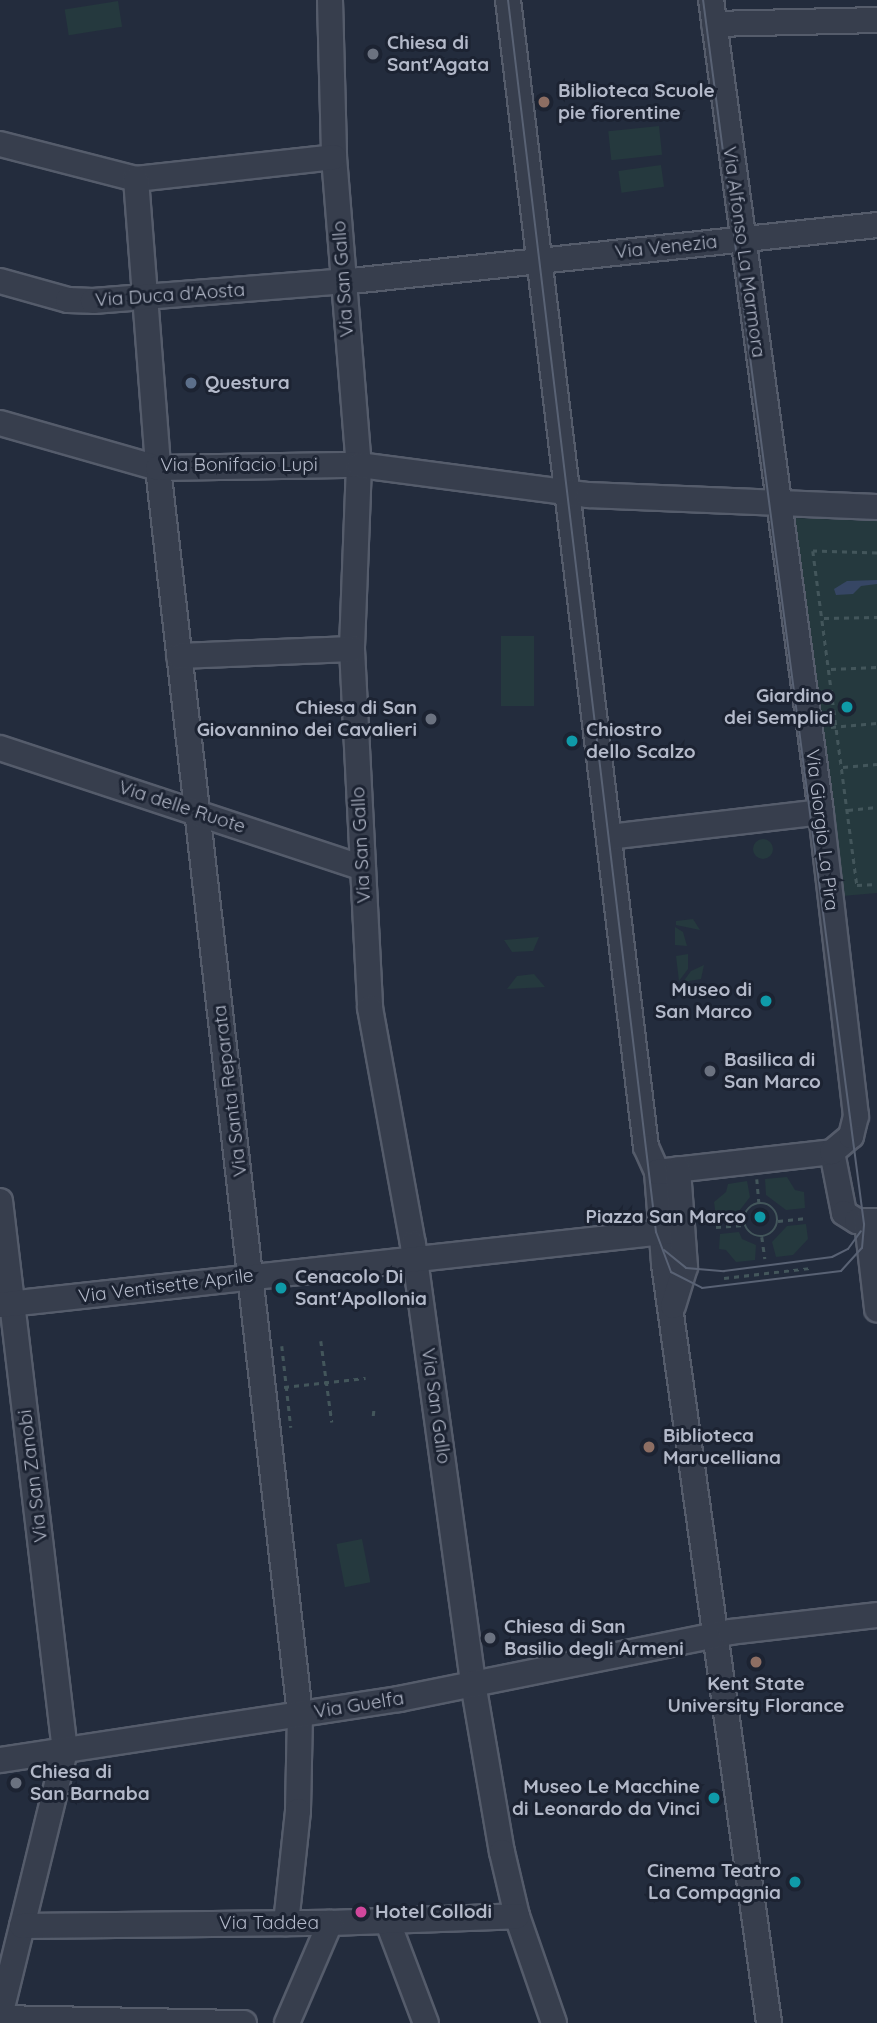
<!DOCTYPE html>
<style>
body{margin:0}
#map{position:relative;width:877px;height:2023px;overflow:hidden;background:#232c3d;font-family:Quicksand,sans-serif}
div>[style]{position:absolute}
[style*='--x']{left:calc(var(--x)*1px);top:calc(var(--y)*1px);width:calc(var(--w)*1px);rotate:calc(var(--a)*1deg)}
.green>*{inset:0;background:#25393e;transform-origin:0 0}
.round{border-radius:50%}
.water>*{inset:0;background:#364664}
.path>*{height:2.5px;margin-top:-1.25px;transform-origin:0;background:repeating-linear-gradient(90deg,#43565b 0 5px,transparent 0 10px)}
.path>.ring{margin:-1.25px;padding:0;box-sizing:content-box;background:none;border:2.5px solid #43565b;border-radius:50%}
.roads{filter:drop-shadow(2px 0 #555c6b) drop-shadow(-2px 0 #555c6b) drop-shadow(0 2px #555c6b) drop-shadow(0 -2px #555c6b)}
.minor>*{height:24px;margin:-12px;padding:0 12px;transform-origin:12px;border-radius:12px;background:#373e4d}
.tram>*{height:2px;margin:-1px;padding:0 1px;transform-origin:1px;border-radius:1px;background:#596274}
.dots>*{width:19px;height:19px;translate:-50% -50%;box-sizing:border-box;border:4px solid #1c2332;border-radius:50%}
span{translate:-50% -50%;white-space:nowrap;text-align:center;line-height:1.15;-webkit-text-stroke:6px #1c2332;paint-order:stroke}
.poi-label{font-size:19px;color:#b3b9c9;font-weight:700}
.left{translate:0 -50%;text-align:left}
.right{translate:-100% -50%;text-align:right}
.street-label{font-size:19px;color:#b3b9c9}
</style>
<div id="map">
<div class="green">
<i style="left:118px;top:1px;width:26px;height:54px;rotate:81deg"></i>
<i style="left:659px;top:126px;width:29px;height:51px;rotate:84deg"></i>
<i style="left:661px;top:165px;width:22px;height:43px;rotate:82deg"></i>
<i style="clip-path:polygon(791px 518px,877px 521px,877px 893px,842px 896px)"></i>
<i style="left:534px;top:636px;width:70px;height:33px;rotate:90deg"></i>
<i class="round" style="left:753px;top:839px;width:20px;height:20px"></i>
<i style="clip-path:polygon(693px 919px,700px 930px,676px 925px,676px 921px)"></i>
<i style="clip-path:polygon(675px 927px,683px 932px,687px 946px,675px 945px)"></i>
<i style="clip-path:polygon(539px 937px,533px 951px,512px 952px,504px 940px)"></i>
<i style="clip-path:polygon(688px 954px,688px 969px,679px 981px,676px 956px)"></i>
<i style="clip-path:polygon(704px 965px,701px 979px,683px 982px,691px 971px)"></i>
<i style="clip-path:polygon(534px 974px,545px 987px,507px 989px,517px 976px)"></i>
<i style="clip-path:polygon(787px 1177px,795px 1190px,804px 1192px,805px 1208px,786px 1210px,766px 1195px,765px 1179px)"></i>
<i style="clip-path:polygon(747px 1181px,750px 1197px,736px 1215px,716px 1217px,714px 1202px,726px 1192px,728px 1184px)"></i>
<i style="clip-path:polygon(806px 1224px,808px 1239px,793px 1255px,776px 1257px,772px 1242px,787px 1226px)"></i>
<i style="clip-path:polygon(739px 1232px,742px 1239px,756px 1245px,755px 1260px,736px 1262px,726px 1250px,719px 1249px,720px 1234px)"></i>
<i style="left:362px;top:1539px;width:44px;height:26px;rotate:79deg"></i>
</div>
<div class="water">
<i style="clip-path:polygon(877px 580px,877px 584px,861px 586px,853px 594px,836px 595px,834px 589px,847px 581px)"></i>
</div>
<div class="path">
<i style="--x:877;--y:553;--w:64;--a:-178.2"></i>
<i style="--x:813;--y:551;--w:337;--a:82.5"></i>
<i style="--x:857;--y:885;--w:20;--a:-3"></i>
<i style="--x:824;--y:618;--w:53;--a:-1.1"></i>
<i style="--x:831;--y:669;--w:46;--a:-2.5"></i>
<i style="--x:831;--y:727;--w:46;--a:-5"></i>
<i style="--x:843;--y:767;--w:34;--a:-5"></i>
<i style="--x:848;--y:810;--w:29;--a:-6"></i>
<i style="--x:757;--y:1179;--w:24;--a:85"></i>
<i class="ring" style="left:744px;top:1203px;width:31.5px;height:31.5px"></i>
<i style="--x:778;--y:1221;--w:29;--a:-6"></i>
<i style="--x:716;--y:1227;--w:28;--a:-4"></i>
<i style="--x:762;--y:1237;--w:22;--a:82"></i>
<i style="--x:724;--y:1278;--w:88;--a:-6.6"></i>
<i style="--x:321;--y:1341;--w:82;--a:82.3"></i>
<i style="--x:282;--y:1346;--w:82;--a:83.7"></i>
<i style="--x:284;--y:1387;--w:82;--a:-6.3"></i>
<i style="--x:373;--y:1416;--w:10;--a:-84"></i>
</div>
<div class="roads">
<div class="minor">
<i style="--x:330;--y:0;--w:157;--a:88.5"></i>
<i style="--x:334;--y:157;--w:309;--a:85.4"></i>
<i style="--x:359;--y:465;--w:184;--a:92.2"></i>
<i style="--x:352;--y:649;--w:359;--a:87.1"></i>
<i style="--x:370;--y:1008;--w:240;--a:79.7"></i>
<i style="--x:413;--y:1244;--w:443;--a:82.2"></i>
<i style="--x:473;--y:1683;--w:171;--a:80.3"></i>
<i style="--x:502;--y:1852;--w:66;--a:76.8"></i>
<i style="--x:517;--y:1916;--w:113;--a:70.9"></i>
<i style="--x:508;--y:0;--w:1155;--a:83.14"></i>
<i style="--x:646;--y:1147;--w:27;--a:66"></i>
<i style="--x:657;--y:1172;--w:92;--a:85.6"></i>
<i style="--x:664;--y:1264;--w:766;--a:82.12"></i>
<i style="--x:714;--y:24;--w:163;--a:-1.4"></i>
<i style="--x:0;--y:144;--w:140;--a:14.4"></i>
<i style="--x:136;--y:179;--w:199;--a:-6.3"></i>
<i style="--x:136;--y:179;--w:290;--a:85.6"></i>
<i style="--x:158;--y:468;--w:1254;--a:83.5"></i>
<i style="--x:300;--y:1714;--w:97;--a:91.2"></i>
<i style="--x:298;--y:1811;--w:113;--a:96.1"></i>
<i style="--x:0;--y:281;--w:71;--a:15.6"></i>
<i style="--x:68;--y:300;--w:25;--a:2"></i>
<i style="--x:93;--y:301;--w:269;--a:-4.5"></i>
<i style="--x:361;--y:280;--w:519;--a:-6.08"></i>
<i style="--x:0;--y:423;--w:164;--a:15.9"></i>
<i style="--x:158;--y:468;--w:201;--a:-0.9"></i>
<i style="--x:359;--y:465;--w:231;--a:7.5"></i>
<i style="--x:588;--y:495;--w:289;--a:2.4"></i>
<i style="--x:179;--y:656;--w:173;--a:-2.3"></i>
<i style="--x:0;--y:748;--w:382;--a:18.3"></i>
<i style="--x:609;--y:837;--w:213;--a:-6.7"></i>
<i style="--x:832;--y:1152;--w:62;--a:78.9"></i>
<i style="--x:844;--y:1213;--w:15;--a:32"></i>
<i style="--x:857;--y:1221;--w:20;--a:0"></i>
<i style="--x:657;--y:1172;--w:176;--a:-6.5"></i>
<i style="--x:832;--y:1152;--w:25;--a:-40"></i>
<i style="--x:851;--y:1136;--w:21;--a:-76"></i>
<i style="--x:856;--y:1116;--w:306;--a:-96.6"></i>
<i style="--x:821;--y:812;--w:819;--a:-97.71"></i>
<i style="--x:0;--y:1201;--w:554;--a:83.26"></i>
<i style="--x:65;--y:1751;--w:272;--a:103.8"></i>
<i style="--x:867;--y:1222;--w:88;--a:83.4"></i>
<i style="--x:0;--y:1305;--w:685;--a:-6.28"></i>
<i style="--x:673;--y:1306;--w:41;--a:-72.9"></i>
<i style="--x:685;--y:1267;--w:98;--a:-94.1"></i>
<i style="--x:0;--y:1760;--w:404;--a:-8.7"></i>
<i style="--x:399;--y:1699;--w:338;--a:-11.4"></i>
<i style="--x:730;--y:1632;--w:148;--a:-6.6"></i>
<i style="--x:387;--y:1920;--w:110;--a:69.3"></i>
<i style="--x:22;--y:1926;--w:308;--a:-0.6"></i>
<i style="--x:330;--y:1923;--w:187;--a:-2.1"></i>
<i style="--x:0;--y:2018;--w:244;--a:1.2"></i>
<i style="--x:287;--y:2023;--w:109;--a:-66.7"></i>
</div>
</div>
<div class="tram">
<i style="--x:508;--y:0;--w:1241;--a:83.15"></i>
<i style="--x:656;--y:1232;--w:43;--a:69.4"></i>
<i style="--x:671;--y:1272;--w:35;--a:27"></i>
<i style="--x:702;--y:1288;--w:140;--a:-7"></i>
<i style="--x:841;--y:1271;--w:31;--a:-48"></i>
<i style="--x:862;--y:1248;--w:24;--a:-85"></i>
<i style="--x:864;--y:1224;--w:1235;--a:-97.49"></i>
<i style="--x:664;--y:1250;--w:28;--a:39"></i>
<i style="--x:686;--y:1268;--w:38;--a:5"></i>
<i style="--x:724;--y:1271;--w:109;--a:-7.4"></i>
<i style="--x:832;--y:1257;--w:18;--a:-27"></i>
<i style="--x:848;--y:1249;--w:22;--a:-54"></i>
</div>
<div class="dots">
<i style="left:373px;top:54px;background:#6b7280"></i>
<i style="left:544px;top:102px;background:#8d6e63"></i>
<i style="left:191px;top:383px;background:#5c6f8a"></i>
<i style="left:847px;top:707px;background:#0f9aa8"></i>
<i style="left:431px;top:719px;background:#6b7280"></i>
<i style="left:572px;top:741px;background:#0f9aa8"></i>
<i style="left:766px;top:1001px;background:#0f9aa8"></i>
<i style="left:710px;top:1071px;background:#6b7280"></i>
<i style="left:760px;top:1217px;background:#0f9aa8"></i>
<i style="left:281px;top:1288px;background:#0f9aa8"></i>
<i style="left:649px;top:1447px;background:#8d6e63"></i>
<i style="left:490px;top:1638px;background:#6b7280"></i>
<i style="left:756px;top:1662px;background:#8d6e63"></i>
<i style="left:16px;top:1783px;background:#6b7280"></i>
<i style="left:714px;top:1798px;background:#0f9aa8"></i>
<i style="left:795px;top:1882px;background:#0f9aa8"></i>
<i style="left:361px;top:1912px;background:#d1479c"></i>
</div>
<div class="poi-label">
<span class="left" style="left:387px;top:54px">Chiesa di<br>Sant'Agata</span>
<span class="left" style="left:558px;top:102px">Biblioteca Scuole<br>pie fiorentine</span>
<span class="left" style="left:205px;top:383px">Questura</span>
<span class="right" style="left:833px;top:707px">Giardino<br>dei Semplici</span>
<span class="right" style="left:417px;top:719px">Chiesa di San<br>Giovannino dei Cavalieri</span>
<span class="left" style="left:586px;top:741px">Chiostro<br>dello Scalzo</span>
<span class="right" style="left:752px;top:1001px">Museo di<br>San Marco</span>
<span class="left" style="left:724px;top:1071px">Basilica di<br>San Marco</span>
<span class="right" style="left:746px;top:1217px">Piazza San Marco</span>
<span class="left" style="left:295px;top:1288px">Cenacolo Di<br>Sant'Apollonia</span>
<span class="left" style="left:663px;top:1447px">Biblioteca<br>Marucelliana</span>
<span class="left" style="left:504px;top:1638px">Chiesa di San<br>Basilio degli Armeni</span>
<span style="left:756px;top:1695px">Kent State<br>University Florance</span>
<span class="left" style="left:30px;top:1783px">Chiesa di<br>San Barnaba</span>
<span class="right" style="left:700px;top:1798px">Museo Le Macchine<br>di Leonardo da Vinci</span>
<span class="right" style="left:781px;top:1882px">Cinema Teatro<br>La Compagnia</span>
<span class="left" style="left:375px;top:1912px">Hotel Collodi</span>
</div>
<div class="street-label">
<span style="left:666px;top:247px;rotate:-6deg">Via Venezia</span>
<span style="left:744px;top:252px;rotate:82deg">Via Alfonso La Marmora</span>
<span style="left:343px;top:279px;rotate:-94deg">Via San Gallo</span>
<span style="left:170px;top:295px;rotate:-4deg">Via Duca d'Aosta</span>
<span style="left:239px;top:465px">Via Bonifacio Lupi</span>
<span style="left:182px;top:807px;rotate:18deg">Via delle Ruote</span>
<span style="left:822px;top:830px;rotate:83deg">Via Giorgio La Pira</span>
<span style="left:361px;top:845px;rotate:-93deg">Via San Gallo</span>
<span style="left:230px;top:1091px;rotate:-97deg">Via Santa Reparata</span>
<span style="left:166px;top:1286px;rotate:-7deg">Via Ventisette Aprile</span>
<span style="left:436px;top:1406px;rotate:82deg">Via San Gallo</span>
<span style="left:33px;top:1476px;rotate:-97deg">Via San Zanobi</span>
<span style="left:359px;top:1705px;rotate:-9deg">Via Guelfa</span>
<span style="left:269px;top:1923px">Via Taddea</span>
</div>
</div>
